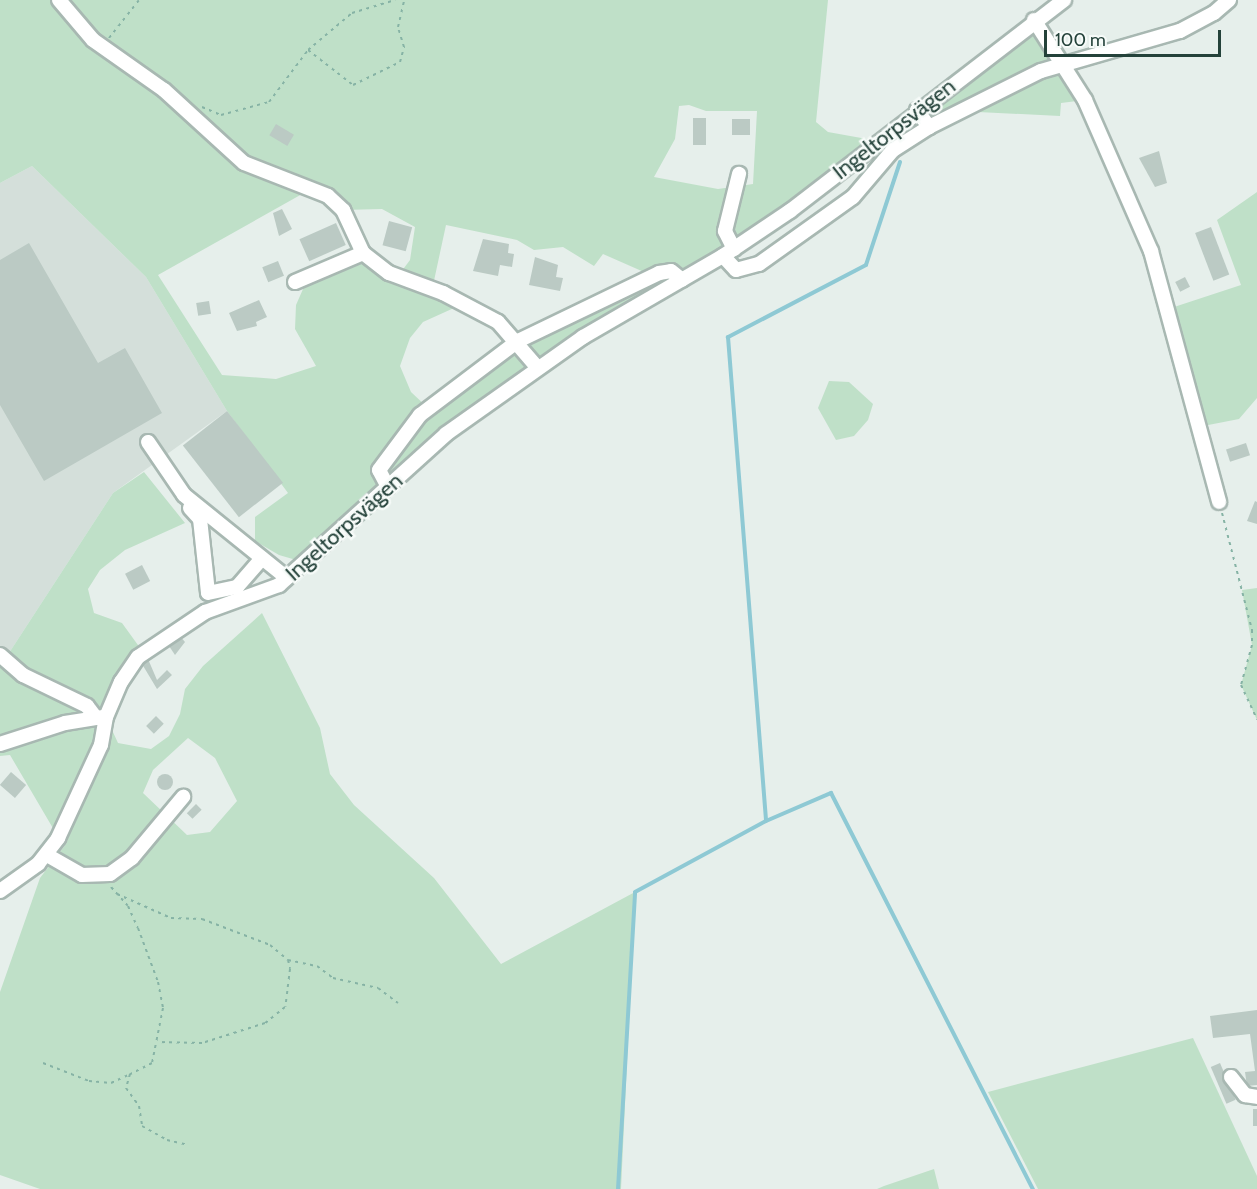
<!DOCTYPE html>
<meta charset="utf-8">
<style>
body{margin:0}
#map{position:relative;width:1257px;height:1189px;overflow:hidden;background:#e6efeb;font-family:Cabin,sans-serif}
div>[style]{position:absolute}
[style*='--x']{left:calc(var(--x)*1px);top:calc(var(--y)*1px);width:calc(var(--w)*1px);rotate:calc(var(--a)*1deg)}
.built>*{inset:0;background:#d4dfda}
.green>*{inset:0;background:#bfe0c8}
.stream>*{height:4px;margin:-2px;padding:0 2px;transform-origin:2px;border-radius:2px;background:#8ec9d4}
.building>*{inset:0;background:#bbcac4;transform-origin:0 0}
.round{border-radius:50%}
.path>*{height:2px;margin-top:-1px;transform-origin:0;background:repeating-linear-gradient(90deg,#86b3a5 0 3px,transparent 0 7.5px)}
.roads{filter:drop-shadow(2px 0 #a8b8b2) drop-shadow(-2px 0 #a8b8b2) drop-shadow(0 2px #a8b8b2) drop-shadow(0 -2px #a8b8b2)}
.minor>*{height:14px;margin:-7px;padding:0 7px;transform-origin:7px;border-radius:7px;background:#fff}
span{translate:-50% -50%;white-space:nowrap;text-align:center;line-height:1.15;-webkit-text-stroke:5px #f7fbf9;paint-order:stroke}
.street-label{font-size:22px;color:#24423a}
.scale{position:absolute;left:1044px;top:30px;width:177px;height:27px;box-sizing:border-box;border:3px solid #24423a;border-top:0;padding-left:8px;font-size:18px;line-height:21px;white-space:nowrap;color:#24423a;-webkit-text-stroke:4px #f7fbf9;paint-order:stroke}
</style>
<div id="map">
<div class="built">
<i style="clip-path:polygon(32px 166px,146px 277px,227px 411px,113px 493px,9px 653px,0 655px,0 183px)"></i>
</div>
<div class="green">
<i style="clip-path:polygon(evenodd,0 0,828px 0,816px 122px,828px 132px,878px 141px,790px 211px,537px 367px,446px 434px,303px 562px,279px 555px,255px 541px,255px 517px,288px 493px,227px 411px,146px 277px,32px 166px,0 183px,0 0,689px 105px,706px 111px,757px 111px,753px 184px,718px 189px,654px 177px,675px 139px,679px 106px,689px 105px,0 0,311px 189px,343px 210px,382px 209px,415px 227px,410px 260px,398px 276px,363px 253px,307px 280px,296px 305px,295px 329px,316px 366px,276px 379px,222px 375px,158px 275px,311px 189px,0 0,446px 225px,517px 240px,534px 250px,563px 247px,594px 266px,603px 254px,653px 276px,518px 341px,428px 408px,411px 392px,400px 366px,410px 338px,423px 322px,465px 303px,432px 290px,446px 225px)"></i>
<i style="clip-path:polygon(1034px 20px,1085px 100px,1061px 103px,1060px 116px,978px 112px,936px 133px,929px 127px,917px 110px)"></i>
<i style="clip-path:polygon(1257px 192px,1257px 398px,1239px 419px,1198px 427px,1165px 310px,1241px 285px,1217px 220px)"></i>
<i style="clip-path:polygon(829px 381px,849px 382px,873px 404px,868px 420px,854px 436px,836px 440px,818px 408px)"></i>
<i style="clip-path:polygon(evenodd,144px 472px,185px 523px,125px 550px,100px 570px,88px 589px,94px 613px,122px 623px,143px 652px,106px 717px,118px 743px,151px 749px,169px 736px,180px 714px,185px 689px,203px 666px,262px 613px,320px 728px,330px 774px,354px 805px,434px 878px,501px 964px,635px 892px,621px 1189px,40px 1189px,0 1175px,0 992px,40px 878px,66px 844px,102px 747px,67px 820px,54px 830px,10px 755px,0 756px,0 655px,9px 653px,113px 493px,144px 472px,188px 738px,215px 758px,237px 801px,210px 832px,187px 835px,143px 793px,153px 770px,188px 738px)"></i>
<i style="clip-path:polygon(1257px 588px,1257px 720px,1241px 685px,1252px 645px,1242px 590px)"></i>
<i style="clip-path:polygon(1193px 1038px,1257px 1176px,1257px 1189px,1038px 1189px,988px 1092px)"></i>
<i style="clip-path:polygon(934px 1169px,939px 1189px,877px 1189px,884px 1186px)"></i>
</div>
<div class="stream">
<i style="--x:900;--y:162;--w:108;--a:108.3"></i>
<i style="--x:866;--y:265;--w:156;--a:152.4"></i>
<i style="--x:728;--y:337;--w:485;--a:85.5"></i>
<i style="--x:766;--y:821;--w:71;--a:-23.3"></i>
<i style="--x:831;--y:793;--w:445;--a:63"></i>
<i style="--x:618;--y:1189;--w:297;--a:-86.7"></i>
<i style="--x:635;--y:892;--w:149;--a:-28.5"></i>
</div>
<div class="building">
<i style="left:693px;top:118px;width:13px;height:27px"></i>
<i style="left:732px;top:119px;width:18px;height:16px"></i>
<i style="left:276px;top:124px;width:21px;height:13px;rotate:31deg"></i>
<i style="clip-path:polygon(1159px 151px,1167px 183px,1155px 187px,1139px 158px)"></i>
<i style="clip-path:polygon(282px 209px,292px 229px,279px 236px,273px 213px)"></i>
<i style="left:389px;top:221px;width:24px;height:25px;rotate:15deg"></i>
<i style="left:336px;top:223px;width:24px;height:40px;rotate:66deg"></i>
<i style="left:1211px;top:227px;width:51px;height:17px;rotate:69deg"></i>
<i style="clip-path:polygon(483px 239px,509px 244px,508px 253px,514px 254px,512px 267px,500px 265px,498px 276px,473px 271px)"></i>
<i style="clip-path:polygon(29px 243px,98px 363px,125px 348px,162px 413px,44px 481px,0 405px,0 260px)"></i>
<i style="clip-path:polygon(535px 257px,558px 265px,556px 277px,563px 278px,560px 291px,529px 285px)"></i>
<i style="left:278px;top:261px;width:16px;height:17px;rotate:68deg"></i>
<i style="left:1185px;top:277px;width:11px;height:11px;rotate:63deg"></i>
<i style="clip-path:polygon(259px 300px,267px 317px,256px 322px,257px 326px,237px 331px,229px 313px)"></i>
<i style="left:209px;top:301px;width:13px;height:13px;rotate:81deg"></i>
<i style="left:227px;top:411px;width:91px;height:56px;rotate:52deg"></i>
<i style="left:1246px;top:443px;width:13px;height:21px;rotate:72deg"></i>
<i style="clip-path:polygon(1255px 501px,1257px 502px,1257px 524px,1247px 521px)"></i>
<i style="left:142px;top:565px;width:18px;height:19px;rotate:63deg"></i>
<i style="clip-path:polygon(179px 635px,185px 642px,175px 655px,167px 643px)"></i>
<i style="clip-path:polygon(148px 659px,157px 680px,167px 670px,172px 675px,157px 689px,142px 664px)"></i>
<i style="left:156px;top:716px;width:11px;height:14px;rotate:45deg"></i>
<i style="left:11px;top:772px;width:20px;height:17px;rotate:41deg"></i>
<i class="round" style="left:157px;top:774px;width:16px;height:16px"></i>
<i style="left:196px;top:804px;width:8px;height:13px;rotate:45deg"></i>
<i style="clip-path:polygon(1257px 1010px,1257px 1085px,1247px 1086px,1245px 1072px,1255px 1071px,1250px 1034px,1213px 1038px,1210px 1016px)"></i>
<i style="left:1220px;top:1063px;width:40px;height:10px;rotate:67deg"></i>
<i style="left:1253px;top:1109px;width:4px;height:17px"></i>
</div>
<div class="path">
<i style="--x:109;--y:38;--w:48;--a:-51.7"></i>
<i style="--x:308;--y:50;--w:57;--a:37.9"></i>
<i style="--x:353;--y:85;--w:52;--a:-26.1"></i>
<i style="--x:400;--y:62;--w:16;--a:-75"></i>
<i style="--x:404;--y:47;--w:21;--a:-107"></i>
<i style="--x:398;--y:27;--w:28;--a:-77"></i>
<i style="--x:202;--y:107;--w:21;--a:23"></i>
<i style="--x:221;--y:115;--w:50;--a:-15.2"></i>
<i style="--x:269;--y:102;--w:65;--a:-53.1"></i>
<i style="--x:308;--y:50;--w:57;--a:-40.1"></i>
<i style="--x:352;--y:13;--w:45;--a:-16.8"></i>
<i style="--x:1222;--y:513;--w:121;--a:75.6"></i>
<i style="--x:1252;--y:630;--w:15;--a:90"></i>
<i style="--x:1252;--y:645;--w:41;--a:105.4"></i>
<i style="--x:1241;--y:685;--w:38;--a:65"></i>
<i style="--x:111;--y:887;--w:25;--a:48"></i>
<i style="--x:128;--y:906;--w:24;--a:66"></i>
<i style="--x:138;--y:928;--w:58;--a:69.7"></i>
<i style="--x:158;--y:982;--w:26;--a:79"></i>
<i style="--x:163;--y:1008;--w:56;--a:101.3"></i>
<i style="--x:152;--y:1063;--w:25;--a:153"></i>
<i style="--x:130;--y:1074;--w:15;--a:106"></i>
<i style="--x:126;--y:1088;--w:22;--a:54"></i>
<i style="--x:139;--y:1106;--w:20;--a:81"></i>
<i style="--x:142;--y:1126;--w:29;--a:29"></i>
<i style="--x:167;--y:1140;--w:22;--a:13"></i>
<i style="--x:117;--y:894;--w:59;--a:24"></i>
<i style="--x:171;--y:918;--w:31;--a:2"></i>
<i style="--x:202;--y:919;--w:73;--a:20.9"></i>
<i style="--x:270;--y:945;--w:23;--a:40"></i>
<i style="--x:288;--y:960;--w:9;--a:77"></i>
<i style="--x:290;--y:969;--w:38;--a:97"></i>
<i style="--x:285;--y:1007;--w:26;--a:141"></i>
<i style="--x:265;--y:1023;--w:66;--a:162.4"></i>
<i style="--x:202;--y:1043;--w:45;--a:-178.7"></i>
<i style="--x:288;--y:960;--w:30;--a:12"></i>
<i style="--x:317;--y:966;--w:20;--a:37"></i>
<i style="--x:333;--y:978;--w:46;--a:12.5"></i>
<i style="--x:378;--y:988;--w:25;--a:37"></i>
<i style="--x:43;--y:1063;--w:49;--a:21.4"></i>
<i style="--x:89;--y:1081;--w:22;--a:5"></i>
<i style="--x:111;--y:1083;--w:21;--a:-25"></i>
</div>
<div class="roads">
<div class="minor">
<i style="--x:59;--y:0;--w:52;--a:49.6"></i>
<i style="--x:93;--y:40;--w:87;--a:35.2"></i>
<i style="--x:164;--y:90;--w:108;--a:42.4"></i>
<i style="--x:244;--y:163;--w:90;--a:21.4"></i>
<i style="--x:328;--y:196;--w:21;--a:43"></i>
<i style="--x:343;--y:210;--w:47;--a:65.1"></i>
<i style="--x:363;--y:253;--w:33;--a:38"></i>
<i style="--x:389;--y:273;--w:58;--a:20.3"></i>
<i style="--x:443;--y:293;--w:62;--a:27.8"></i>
<i style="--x:498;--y:322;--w:60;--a:49.1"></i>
<i style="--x:1034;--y:20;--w:95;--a:57.5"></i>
<i style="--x:1085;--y:100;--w:165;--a:66.4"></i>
<i style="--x:1151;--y:251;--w:260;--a:74.8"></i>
<i style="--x:917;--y:110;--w:21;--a:55"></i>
<i style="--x:929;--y:127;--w:125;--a:-26.6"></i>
<i style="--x:1041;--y:71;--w:145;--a:-16.1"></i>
<i style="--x:1180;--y:31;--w:38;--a:-28"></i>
<i style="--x:1214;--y:13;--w:20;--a:-41"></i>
<i style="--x:734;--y:249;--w:20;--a:-117"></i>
<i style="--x:725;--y:231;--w:59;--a:-76.2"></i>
<i style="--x:723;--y:256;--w:19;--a:47"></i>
<i style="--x:736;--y:270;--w:24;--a:-15"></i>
<i style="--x:759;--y:264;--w:115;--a:-35.5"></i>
<i style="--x:853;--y:197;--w:62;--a:-49.6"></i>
<i style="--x:893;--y:150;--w:43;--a:-32.6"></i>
<i style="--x:295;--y:282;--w:74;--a:-23.1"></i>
<i style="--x:148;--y:442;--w:64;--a:55.8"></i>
<i style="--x:184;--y:495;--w:132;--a:38.9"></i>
<i style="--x:388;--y:487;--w:19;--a:-118"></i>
<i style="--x:379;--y:470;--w:69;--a:-53.3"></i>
<i style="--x:420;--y:415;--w:123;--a:-37.1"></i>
<i style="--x:518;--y:341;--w:157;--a:-25.7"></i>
<i style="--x:659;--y:273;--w:12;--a:-9"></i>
<i style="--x:671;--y:271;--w:14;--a:39"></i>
<i style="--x:190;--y:508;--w:15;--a:48"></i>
<i style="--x:200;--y:519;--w:74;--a:83.8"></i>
<i style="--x:208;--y:593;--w:30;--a:-12"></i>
<i style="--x:237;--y:587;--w:38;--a:-49"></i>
<i style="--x:0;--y:655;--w:30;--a:41"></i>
<i style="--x:23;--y:675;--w:71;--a:25.8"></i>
<i style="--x:87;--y:706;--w:15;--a:53"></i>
<i style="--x:0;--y:744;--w:68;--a:-17.9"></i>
<i style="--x:65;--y:723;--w:39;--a:-9"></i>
<i style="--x:47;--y:855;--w:40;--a:29.7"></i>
<i style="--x:82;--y:875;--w:28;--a:-2"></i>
<i style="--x:110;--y:874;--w:27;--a:-36"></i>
<i style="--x:132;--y:858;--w:80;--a:-50.1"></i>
<i style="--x:0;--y:891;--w:47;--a:-35.4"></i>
<i style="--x:38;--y:864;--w:33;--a:-52"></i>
<i style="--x:58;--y:838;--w:102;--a:-65.2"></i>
<i style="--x:101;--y:745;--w:28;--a:-80"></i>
<i style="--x:106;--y:717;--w:38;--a:-67"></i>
<i style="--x:121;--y:682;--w:30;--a:-56"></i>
<i style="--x:138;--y:657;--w:81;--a:-33.9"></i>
<i style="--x:205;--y:612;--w:79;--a:-20"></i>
<i style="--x:279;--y:585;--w:225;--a:-42.1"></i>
<i style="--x:446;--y:434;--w:168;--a:-35.3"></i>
<i style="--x:583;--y:337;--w:162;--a:-30.1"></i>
<i style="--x:723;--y:256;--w:81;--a:-33.9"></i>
<i style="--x:790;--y:211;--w:346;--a:-37.6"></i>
<i style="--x:1231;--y:1077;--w:23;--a:52"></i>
<i style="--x:1245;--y:1095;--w:12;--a:9"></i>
</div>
</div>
<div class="street-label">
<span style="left:894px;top:129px;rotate:-38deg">Ingeltorpsvägen</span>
<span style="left:344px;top:527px;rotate:-42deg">Ingeltorpsvägen</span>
</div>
<div class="scale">100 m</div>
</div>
